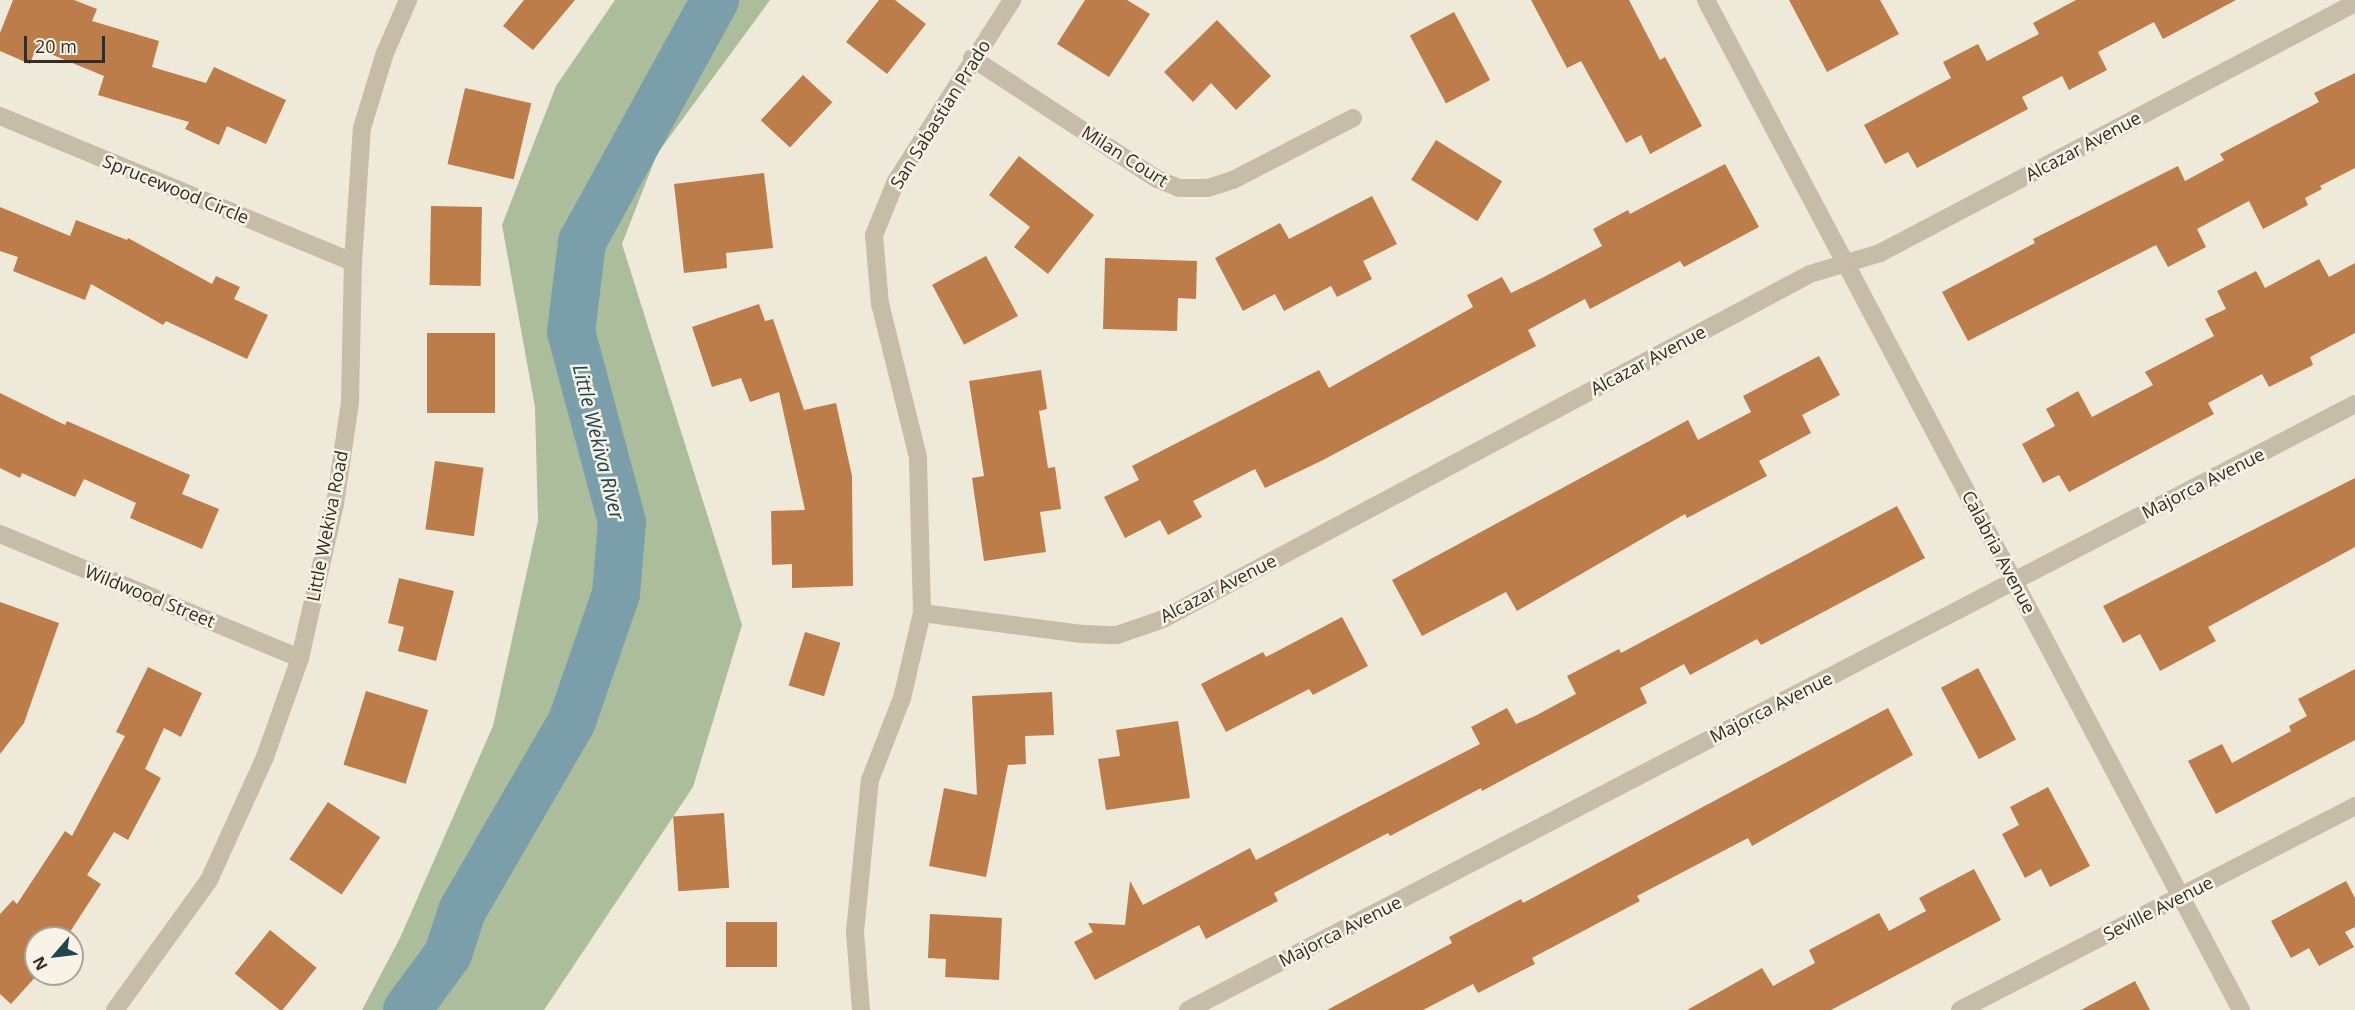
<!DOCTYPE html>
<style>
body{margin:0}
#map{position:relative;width:2355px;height:1010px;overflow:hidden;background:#efe9da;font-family:"Open Sans",sans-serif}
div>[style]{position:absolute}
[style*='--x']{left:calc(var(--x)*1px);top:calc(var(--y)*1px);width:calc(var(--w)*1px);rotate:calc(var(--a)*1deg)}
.green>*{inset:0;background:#abbd9b}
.river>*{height:48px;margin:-24px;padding:0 24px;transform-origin:24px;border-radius:24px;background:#7b9faa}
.building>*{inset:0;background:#bd7d4a;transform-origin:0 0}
.street>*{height:18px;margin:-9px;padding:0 9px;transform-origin:9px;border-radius:9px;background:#c6bca7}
span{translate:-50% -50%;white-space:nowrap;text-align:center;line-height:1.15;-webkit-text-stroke:5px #f7f3e6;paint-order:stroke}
.street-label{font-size:18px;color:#332d27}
.water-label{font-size:20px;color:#204451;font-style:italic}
.north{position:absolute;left:24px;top:926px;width:60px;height:60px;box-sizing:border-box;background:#f7f3e6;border:2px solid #a9a49a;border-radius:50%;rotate:242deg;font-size:16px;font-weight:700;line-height:24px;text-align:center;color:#332d27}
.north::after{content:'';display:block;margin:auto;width:21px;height:27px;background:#204451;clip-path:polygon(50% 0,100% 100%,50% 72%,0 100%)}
.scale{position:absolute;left:24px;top:36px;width:81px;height:27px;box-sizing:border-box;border:3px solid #332d27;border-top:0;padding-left:8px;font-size:18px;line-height:21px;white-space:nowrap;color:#332d27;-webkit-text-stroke:4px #f7f3e6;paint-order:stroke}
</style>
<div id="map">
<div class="green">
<i style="clip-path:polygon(615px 0,770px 0,657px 154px,622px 244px,742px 625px,693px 787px,544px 1010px,362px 1010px,400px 938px,493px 726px,538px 521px,535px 407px,502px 225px,556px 86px)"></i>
</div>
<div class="river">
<i style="--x:407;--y:1010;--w:69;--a:-53.8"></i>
<i style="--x:448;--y:954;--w:45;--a:-72"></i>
<i style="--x:462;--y:911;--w:220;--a:-59.9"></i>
<i style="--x:572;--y:721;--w:134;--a:-70.9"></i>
<i style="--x:616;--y:594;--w:72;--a:-85.2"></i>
<i style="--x:622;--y:522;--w:197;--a:-105"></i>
<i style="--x:571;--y:332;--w:91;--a:-83"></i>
<i style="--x:582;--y:242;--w:276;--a:-61.2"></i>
</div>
<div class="building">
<i style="clip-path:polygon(13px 0,74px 0,97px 9px,92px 21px,159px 41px,152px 67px,206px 83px,214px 67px,286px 100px,266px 144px,227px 126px,219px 145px,185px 129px,189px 122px,98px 95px,104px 76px,36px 48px,30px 64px,0 51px,0 33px)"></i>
<i style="clip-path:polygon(524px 0,575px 0,533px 50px,503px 26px)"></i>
<i style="clip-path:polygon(879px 0,895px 0,926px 24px,887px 74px,846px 42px)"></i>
<i style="clip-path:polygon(1085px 0,1127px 0,1150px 14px,1109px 77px,1057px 44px)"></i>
<i style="clip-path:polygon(1531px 0,1629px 0,1660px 60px,1665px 57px,1702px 126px,1650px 154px,1641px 135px,1626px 143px,1581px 61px,1567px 68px)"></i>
<i style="clip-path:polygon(1789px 0,1880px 0,1899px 34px,1827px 72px)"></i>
<i style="clip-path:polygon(2076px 0,2236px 0,2163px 39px,2154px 22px,2098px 52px,2107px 70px,2069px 90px,2062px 76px,2022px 97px,2028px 109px,1917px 168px,1908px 152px,1885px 164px,1864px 125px,1951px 78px,1943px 62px,1978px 44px,1987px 61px,2039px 34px,2033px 23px)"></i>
<i style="left:1454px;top:12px;width:77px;height:50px;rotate:62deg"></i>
<i style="clip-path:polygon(1217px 20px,1271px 76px,1236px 110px,1211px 83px,1193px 102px,1164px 72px)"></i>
<i style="clip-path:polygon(2355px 73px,2355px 168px,2320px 186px,2322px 189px,2305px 198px,2308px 205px,2263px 229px,2249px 201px,2197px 229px,2206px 247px,2168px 267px,2156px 245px,1968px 341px,1942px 292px,2035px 243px,2033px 239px,2178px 166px,2185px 181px,2224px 160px,2220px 154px,2319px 102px,2314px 93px)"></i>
<i style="left:803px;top:75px;width:40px;height:62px;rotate:43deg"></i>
<i style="left:465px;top:88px;width:68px;height:78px;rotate:13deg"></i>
<i style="left:1436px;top:140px;width:78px;height:47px;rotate:32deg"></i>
<i style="clip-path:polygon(1019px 156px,1094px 215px,1048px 274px,1014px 247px,1030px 227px,989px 195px)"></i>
<i style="clip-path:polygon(1725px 164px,1759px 227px,1684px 267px,1680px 261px,1590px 309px,1585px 299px,1528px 330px,1536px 346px,1323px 460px,1265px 488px,1255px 469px,1193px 501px,1202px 517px,1168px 535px,1160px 520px,1125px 538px,1104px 497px,1139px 480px,1132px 466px,1319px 370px,1329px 388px,1473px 307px,1467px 295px,1502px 277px,1511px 293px,1542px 278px,1602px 246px,1593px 229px,1628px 210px,1630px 214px)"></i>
<i style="clip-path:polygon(764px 173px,773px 248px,726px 253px,727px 268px,684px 273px,674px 184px)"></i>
<i style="clip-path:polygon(1372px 196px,1397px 244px,1363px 261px,1372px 279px,1337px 297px,1331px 286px,1284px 311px,1275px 294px,1243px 311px,1215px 258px,1280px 223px,1289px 239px)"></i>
<i style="left:431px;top:206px;width:51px;height:79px;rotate:1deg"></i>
<i style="clip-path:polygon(0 207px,70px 236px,76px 220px,127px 240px,128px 238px,212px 284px,216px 276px,240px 287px,234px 299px,268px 315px,247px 359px,166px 321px,163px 325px,91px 284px,85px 300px,13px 271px,18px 257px,0 251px)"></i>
<i style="left:986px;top:256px;width:68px;height:61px;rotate:62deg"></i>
<i style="clip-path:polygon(1105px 258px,1197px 261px,1196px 299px,1178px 298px,1177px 331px,1103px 329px)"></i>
<i style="clip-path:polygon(2319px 259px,2329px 277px,2355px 263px,2355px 333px,2310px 357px,2313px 365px,2269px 387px,2262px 374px,2208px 403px,2214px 414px,2069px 492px,2059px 475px,2043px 483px,2022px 444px,2055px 426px,2046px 409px,2078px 391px,2092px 417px,2153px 385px,2145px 372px,2214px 336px,2205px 319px,2226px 309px,2217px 291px,2256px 271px,2265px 288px)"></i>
<i style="clip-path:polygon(759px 304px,765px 321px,773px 319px,804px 410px,836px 403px,852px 476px,853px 586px,792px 588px,792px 564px,772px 565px,771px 511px,805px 510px,779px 392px,750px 402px,741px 378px,712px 387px,692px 327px)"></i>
<i style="left:427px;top:333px;width:68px;height:80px"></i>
<i style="clip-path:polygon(1819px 356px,1840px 395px,1802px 415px,1811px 433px,1759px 461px,1767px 476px,1687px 518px,1685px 514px,1517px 611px,1506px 592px,1422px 636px,1392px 580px,1688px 420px,1698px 440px,1751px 412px,1743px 396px)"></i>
<i style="clip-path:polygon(1041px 370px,1047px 409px,1039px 411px,1048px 468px,1055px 467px,1061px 509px,1040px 512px,1046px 552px,984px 561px,972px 478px,984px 476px,969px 381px)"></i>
<i style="clip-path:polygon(0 393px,65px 425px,67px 421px,190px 475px,182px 494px,219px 509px,202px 549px,130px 518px,136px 503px,84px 479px,75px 497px,22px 473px,20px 478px,0 468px)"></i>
<i style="left:435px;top:461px;width:49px;height:69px;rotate:8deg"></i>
<i style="clip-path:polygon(2355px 478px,2355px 547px,2208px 627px,2216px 641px,2160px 671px,2140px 634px,2123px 643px,2103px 606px)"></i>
<i style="clip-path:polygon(1897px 506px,1925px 558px,1761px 645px,1757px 639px,1690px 675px,1684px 664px,1640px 688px,1647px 703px,1482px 791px,1481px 788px,1390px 836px,1388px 833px,1274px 893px,1278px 901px,1206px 939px,1199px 925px,1095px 980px,1074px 942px,1093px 932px,1088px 923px,1125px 925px,1130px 881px,1143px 905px,1250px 848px,1256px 860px,1480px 744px,1471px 727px,1507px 708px,1516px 724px,1535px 716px,1576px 694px,1567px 676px,1619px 649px,1621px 653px)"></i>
<i style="clip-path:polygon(399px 578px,454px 591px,436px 661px,398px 651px,404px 627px,388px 623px)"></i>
<i style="clip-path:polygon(0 602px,59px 623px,24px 723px,0 754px)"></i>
<i style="clip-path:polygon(1342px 617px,1368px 666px,1313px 695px,1309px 689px,1226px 732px,1201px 684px,1263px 652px,1266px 657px)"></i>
<i style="left:805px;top:632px;width:37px;height:56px;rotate:17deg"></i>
<i style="clip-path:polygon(148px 667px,202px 693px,181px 737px,164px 728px,145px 769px,161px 778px,128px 840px,114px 832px,87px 875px,101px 884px,66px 938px,36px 938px,38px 974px,11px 1004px,0 994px,0 914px,13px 900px,17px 904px,65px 831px,72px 836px,125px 736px,116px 732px)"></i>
<i style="left:1978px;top:668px;width:81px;height:42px;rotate:62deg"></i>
<i style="clip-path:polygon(2355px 669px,2355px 740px,2216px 814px,2188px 761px,2222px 744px,2232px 763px,2291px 731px,2289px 726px,2307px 716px,2298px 699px)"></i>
<i style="left:366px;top:691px;width:65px;height:77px;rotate:17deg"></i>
<i style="clip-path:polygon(1052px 692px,1054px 735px,1025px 736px,1026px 764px,1008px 765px,986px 877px,929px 866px,944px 788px,977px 795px,972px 696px)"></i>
<i style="clip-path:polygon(1888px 708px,1913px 755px,1752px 846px,1748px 838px,1637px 896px,1640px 901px,1532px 958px,1535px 964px,1478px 993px,1473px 984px,1423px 1010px,1327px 1010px,1452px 943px,1449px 937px,1521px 899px,1523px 903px)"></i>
<i style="clip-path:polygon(1178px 721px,1190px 798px,1106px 810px,1098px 759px,1120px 756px,1116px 730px)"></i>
<i style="clip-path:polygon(2048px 787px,2090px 866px,2050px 887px,2041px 869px,2025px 878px,2002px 834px,2019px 825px,2010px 807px)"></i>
<i style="left:328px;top:802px;width:63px;height:69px;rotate:34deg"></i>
<i style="left:724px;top:813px;width:75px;height:51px;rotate:86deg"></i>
<i style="clip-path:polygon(1974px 869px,2001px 920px,1831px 1010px,1687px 1010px,1762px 968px,1773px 986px,1815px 963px,1809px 950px,1879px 913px,1889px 931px,1926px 911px,1919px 898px)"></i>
<i style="clip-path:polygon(2346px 881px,2355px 898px,2355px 927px,2345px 932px,2354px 947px,2319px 966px,2309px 948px,2291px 958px,2271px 921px)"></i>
<i style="clip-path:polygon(930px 914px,1002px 918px,999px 980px,945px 977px,946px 959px,928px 958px)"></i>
<i style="left:726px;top:922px;width:51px;height:45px"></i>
<i style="left:270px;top:930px;width:60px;height:56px;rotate:39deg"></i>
<i style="clip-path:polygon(2135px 981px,2150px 1010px,2081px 1010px)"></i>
</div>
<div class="street">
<i style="--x:1706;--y:0;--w:1143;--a:62.09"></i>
<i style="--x:972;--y:58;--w:221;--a:33.2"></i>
<i style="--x:1157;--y:179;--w:24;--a:22"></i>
<i style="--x:1179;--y:188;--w:29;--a:0"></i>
<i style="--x:1208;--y:188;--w:26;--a:-18"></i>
<i style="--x:1233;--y:180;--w:135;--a:-27.3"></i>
<i style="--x:0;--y:116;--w:382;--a:22.5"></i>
<i style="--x:0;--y:534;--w:325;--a:22.5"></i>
<i style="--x:922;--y:613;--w:161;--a:7.5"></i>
<i style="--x:1082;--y:634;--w:35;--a:2"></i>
<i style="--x:1117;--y:635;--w:49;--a:-19.2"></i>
<i style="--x:1163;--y:619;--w:733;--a:-28.07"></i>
<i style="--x:1810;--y:274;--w:73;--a:-16.7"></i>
<i style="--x:1880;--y:253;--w:537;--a:-27.76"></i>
<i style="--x:115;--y:1010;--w:160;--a:-54.1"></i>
<i style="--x:209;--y:880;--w:135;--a:-65.5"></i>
<i style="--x:265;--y:757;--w:105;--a:-70.5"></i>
<i style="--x:300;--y:658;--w:158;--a:-77.2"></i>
<i style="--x:335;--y:504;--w:103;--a:-81.6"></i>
<i style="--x:350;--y:402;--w:140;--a:-88.8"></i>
<i style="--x:353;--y:262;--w:134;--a:-86.2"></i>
<i style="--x:362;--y:128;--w:78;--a:-73"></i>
<i style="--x:385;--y:53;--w:58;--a:-66.5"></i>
<i style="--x:861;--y:1010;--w:78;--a:-94.4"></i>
<i style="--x:855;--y:932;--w:153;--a:-84.4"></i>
<i style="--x:870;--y:780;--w:88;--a:-68.7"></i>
<i style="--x:902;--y:698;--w:87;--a:-76.8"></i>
<i style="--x:922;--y:613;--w:156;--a:-91.5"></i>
<i style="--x:918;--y:457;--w:158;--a:-103.9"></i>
<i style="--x:880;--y:304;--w:69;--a:-95"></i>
<i style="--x:874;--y:235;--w:58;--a:-67.8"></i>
<i style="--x:896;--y:181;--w:215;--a:-57.3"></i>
<i style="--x:1188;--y:1010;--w:1315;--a:-27.44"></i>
<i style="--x:1960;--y:1010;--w:445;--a:-27.3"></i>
</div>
<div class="street-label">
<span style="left:940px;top:114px;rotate:-58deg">San Sabastian Prado</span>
<span style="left:2083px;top:146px;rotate:-28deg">Alcazar Avenue</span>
<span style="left:1125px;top:156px;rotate:32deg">Milan Court</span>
<span style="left:176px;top:189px;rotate:22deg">Sprucewood Circle</span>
<span style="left:1648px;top:360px;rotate:-28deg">Alcazar Avenue</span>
<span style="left:2203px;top:483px;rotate:-27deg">Majorca Avenue</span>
<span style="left:327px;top:526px;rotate:-79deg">Little Wekiva Road</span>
<span style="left:1999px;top:552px;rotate:62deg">Calabria Avenue</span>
<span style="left:1218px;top:588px;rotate:-27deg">Alcazar Avenue</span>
<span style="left:150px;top:596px;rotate:22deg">Wildwood Street</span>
<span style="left:1771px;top:707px;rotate:-27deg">Majorca Avenue</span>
<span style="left:2158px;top:908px;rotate:-27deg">Seville Avenue</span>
<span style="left:1340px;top:931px;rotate:-27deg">Majorca Avenue</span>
</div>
<div class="water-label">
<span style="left:599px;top:442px;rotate:76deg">Little Wekiva River</span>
</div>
<div class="north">N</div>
<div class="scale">20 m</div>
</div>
